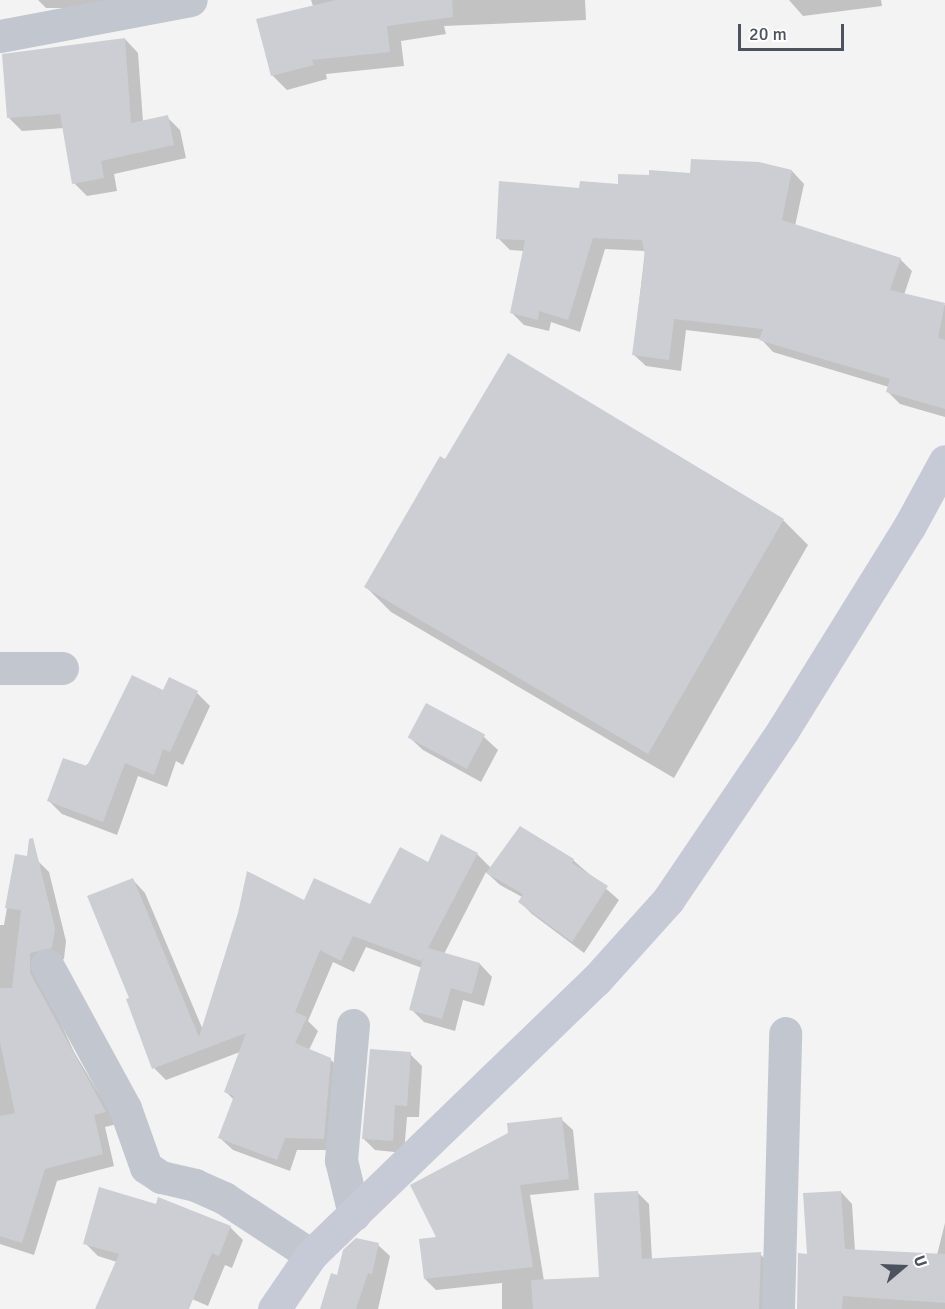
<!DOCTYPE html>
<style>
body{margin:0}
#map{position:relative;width:945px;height:1309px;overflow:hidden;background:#f4f3f3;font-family:Signika,sans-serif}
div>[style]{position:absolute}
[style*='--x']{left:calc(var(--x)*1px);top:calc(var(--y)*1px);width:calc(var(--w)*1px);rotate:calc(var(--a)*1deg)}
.shadow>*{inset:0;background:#0003}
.building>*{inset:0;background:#cdced4;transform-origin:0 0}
.street>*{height:33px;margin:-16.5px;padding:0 16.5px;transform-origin:16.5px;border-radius:16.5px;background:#c2c7cf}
.secondary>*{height:33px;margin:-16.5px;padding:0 16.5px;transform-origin:16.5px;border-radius:16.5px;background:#c6cad7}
span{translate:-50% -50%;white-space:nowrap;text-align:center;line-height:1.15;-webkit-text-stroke:5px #fff;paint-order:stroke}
.north{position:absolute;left:873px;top:1237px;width:60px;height:60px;-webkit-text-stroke:4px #fff;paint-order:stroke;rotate:71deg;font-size:16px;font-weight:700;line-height:24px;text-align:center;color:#4c525e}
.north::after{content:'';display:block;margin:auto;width:21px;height:27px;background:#4c525e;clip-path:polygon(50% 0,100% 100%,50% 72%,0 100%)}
.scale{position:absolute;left:738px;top:24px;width:106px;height:27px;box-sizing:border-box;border:3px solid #4c525e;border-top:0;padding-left:8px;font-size:18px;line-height:21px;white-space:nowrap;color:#4c525e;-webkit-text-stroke:4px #fff;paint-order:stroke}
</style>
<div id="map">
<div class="shadow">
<i style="clip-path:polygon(38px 0,148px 0,126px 8px,46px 8px)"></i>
<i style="clip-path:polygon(311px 0,585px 0,586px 20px,444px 26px,446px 34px,401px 41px,404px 66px,326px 74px,327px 79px,287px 90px,272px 75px,313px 6px)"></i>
<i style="clip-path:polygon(789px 0,881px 0,882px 6px,803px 16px)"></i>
<i style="clip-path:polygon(125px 39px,138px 53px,143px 122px,167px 117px,180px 130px,186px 158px,114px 174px,117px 191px,87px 196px,74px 183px,64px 128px,22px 131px,9px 118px)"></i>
<i style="clip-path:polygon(792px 171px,804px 184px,795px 226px,900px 259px,912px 271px,904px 295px,945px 305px,945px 417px,900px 404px,888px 392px,889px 387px,773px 352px,761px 339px,686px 330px,681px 371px,646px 366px,633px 354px,645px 251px,605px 249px,580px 332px,551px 322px,549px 331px,524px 325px,512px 313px,524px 251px,510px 250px,498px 238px,581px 189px,692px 175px)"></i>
<i style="clip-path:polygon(783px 520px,808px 545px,674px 778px,391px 612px,366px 587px)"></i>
<i style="clip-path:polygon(163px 692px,197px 693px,210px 706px,183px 765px,176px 761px,167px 787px,138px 776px,117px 835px,62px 814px,49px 801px)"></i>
<i style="clip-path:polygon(427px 705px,484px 737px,498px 750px,481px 782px,423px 750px,409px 737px)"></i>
<i style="clip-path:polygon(477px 854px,491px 868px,573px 860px,619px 900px,584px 953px,532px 914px,520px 902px,522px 897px,500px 885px,486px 872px,444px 954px,480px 964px,492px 977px,484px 1006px,463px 1000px,455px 1031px,424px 1022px,411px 1009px,422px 968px,366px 947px,354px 972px,333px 962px,308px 1021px,318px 1031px,309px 1050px,330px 1059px,343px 1072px,336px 1150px,297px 1150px,290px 1171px,233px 1150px,220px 1138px,234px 1100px,226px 1092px,240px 1052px,166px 1080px,154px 1068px,131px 999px,133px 880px,145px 893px,203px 1030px,304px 903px,370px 906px,428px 864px)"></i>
<i style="clip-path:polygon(16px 856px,37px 860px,49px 872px,66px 941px,64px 959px,41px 965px,40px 978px,74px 1052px,117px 1124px,105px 1127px,114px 1166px,57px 1181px,34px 1255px,0 1244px,0 925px,4px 925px)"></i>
<i style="clip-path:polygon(410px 1054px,422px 1066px,419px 1117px,407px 1117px,404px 1153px,375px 1150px,363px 1138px)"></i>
<i style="clip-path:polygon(561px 1119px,573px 1130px,579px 1190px,530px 1195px,544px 1281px,601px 1279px,637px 1192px,649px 1204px,652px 1260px,760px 1254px,771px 1265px,772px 1309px,502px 1309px,502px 1283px,436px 1290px,425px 1279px,438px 1238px)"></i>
<i style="clip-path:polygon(841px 1192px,852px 1204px,855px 1251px,937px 1255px,945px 1223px,945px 1309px,798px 1309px,809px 1255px)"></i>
<i style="clip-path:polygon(230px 1227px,243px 1240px,232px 1268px,225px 1265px,208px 1306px,192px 1299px,187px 1309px,96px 1309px,117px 1262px,98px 1256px,85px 1243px)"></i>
<i style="clip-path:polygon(378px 1245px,390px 1256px,378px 1309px,321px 1309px,338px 1277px)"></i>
</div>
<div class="building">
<i style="clip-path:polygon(336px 0,452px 0,453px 17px,387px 26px,390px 52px,312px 60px,314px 65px,271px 76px,256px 19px)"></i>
<i style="clip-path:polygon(125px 38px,131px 123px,168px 115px,174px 145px,101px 161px,104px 178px,72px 184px,60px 114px,7px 118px,2px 54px)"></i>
<i style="clip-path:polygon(691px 159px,759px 162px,792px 170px,782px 220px,901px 258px,890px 290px,945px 303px,938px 338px,945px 340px,945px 409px,886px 392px,890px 379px,759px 340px,763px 329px,674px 319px,669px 360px,632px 355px,645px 256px,642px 240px,593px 238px,568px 320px,539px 311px,538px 320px,510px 313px,525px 240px,496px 239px,499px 181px,579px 188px,580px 181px,618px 184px,618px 174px,649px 175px,649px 170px,690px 173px)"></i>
<i style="clip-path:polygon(508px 353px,784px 519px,648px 754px,364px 587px,440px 456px,445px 459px)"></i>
<i style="clip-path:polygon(132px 675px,163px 690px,169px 677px,198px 691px,170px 752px,163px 749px,154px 775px,125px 763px,103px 822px,47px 801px,63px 758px,87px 766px)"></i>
<i style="left:426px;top:703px;width:67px;height:39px;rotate:28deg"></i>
<i style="clip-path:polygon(520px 826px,574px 859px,572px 863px,608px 886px,572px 942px,518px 902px,523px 894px,486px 873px)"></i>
<i style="clip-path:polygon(441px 834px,478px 853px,428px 948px,480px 963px,472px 994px,451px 988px,442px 1019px,409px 1010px,423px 958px,421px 961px,353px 936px,341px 961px,320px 950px,295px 1012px,307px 1017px,295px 1043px,331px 1058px,324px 1139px,285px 1138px,277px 1160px,218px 1138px,234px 1096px,224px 1092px,246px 1033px,152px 1069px,126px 999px,129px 998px,87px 896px,133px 878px,199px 1037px,238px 913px,247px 871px,304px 900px,314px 878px,370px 904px,400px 847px,428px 862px)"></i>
<i style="clip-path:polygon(33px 838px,55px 928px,52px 948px,30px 953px,30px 973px,106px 1112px,94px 1115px,103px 1154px,45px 1169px,22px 1243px,0 1236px,0 1116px,15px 1113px,0 1042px,0 988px,12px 988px,21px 910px,5px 908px,15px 854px,27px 856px,29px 839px)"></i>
<i style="clip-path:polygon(370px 1049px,411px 1052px,407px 1106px,395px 1105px,393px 1141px,362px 1139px)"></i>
<i style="clip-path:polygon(562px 1117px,569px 1179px,520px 1185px,533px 1267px,424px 1279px,419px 1239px,436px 1237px,410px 1185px,508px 1133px,507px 1123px)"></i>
<i style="clip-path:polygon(99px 1187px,156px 1204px,158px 1197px,231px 1226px,219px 1256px,212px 1253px,189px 1309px,95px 1309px,119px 1254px,83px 1244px)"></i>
<i style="clip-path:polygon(638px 1191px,642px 1259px,761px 1252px,759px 1309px,533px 1309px,531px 1280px,599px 1277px,594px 1193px)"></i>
<i style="clip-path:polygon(841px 1191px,845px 1249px,945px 1254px,945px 1303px,843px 1296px,842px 1309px,797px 1309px,798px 1253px,807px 1254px,803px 1193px)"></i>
<i style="clip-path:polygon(356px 1238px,379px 1243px,372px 1274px,368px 1273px,356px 1309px,320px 1309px,331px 1273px,337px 1275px,343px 1250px)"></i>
</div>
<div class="street">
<i style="--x:0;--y:36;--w:194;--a:-10.7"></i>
<i style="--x:0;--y:668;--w:62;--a:0"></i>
<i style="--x:47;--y:965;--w:163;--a:61.4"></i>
<i style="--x:125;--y:1108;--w:63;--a:70.4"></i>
<i style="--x:146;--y:1167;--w:18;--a:34"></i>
<i style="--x:161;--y:1177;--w:35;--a:13"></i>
<i style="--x:195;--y:1185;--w:32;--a:24"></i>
<i style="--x:224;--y:1198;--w:104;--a:33.2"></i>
<i style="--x:353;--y:1025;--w:136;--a:95.1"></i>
<i style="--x:341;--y:1160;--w:56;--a:76.5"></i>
<i style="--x:778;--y:1309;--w:276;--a:-88.5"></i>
</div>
<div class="secondary">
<i style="--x:274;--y:1309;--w:65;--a:-55.6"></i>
<i style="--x:311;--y:1255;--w:396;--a:-44"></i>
<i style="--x:596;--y:980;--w:108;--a:-48"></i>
<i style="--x:668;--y:900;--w:205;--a:-55.9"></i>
<i style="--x:783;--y:730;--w:239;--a:-58.2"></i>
<i style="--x:909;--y:527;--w:75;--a:-61.4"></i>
</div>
<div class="north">U</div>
<div class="scale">20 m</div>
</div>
